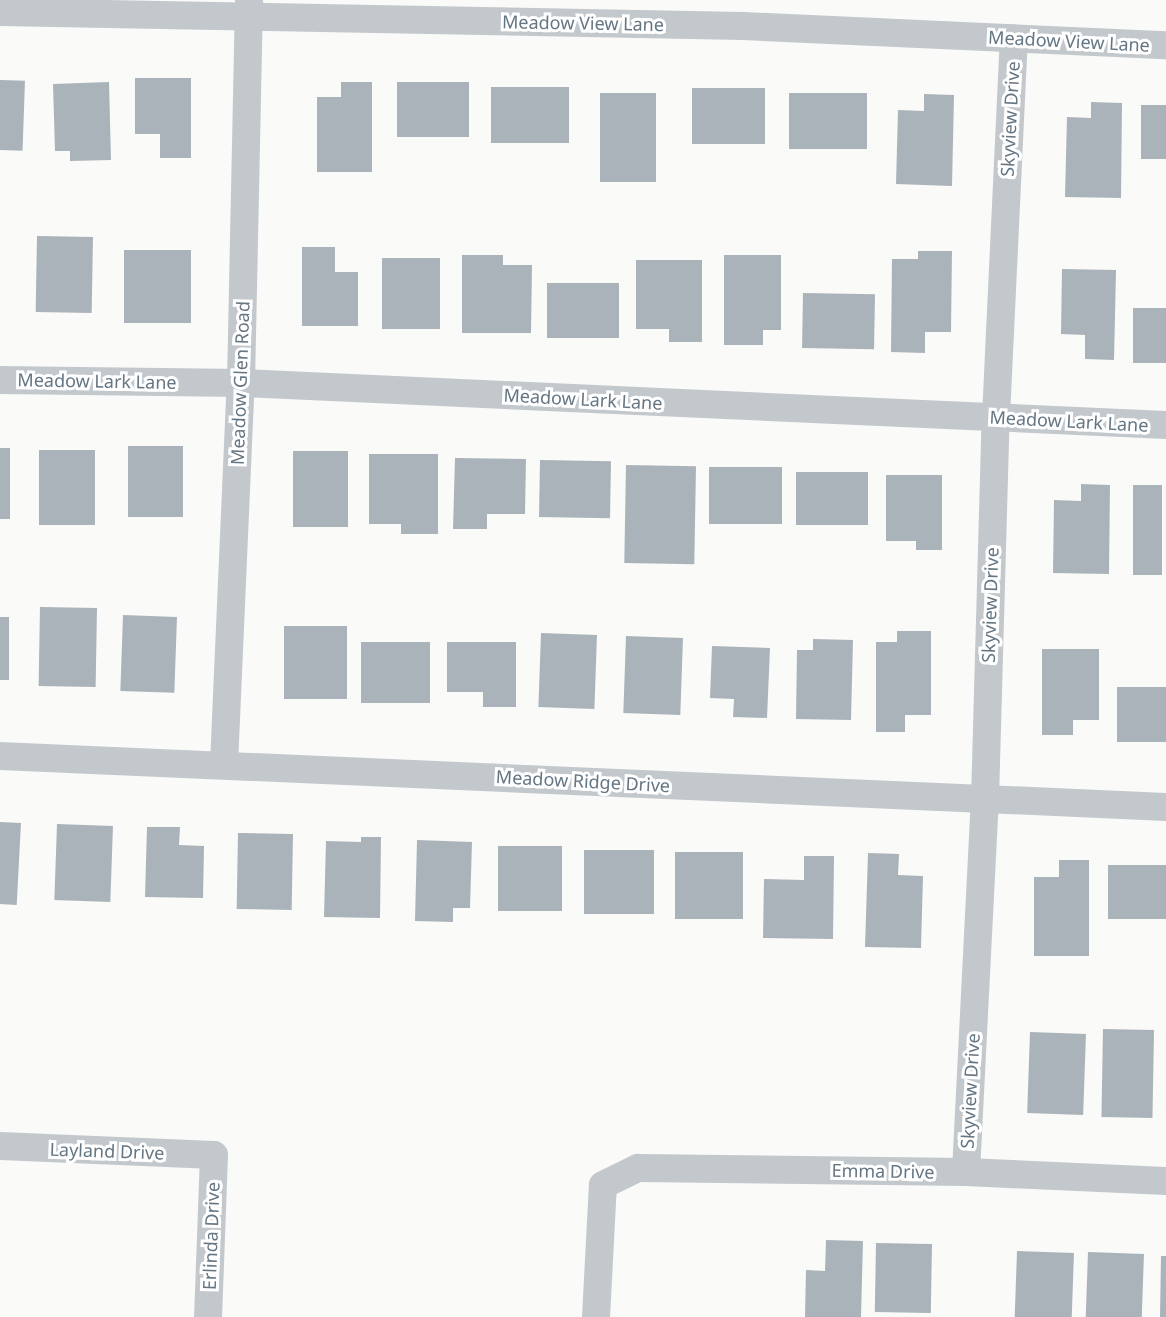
<!DOCTYPE html>
<style>
body{margin:0}
#map{position:relative;width:1166px;height:1317px;overflow:hidden;background:#fafaf8;font-family:"Noto Sans",sans-serif}
div>[style]{position:absolute}
[style*='--x']{left:calc(var(--x)*1px);top:calc(var(--y)*1px);width:calc(var(--w)*1px);rotate:calc(var(--a)*1deg)}
.building>*{inset:0;background:#aab3b9;transform-origin:0 0}
.street>*{height:28px;margin:-14px;padding:0 14px;transform-origin:14px;border-radius:14px;background:#c3c8cc}
span{translate:-50% -50%;white-space:nowrap;text-align:center;line-height:1.15;-webkit-text-stroke:6px #fff;paint-order:stroke}
.street-label{font-size:18px;color:#657683}
</style>
<div id="map">
<div class="building">
<i style="clip-path:polygon(135px 78px,191px 78px,191px 158px,160px 158px,160px 134px,135px 134px)"></i>
<i style="left:0;top:80px;width:25px;height:70px;rotate:2deg"></i>
<i style="clip-path:polygon(109px 82px,111px 160px,70px 161px,70px 151px,55px 151px,53px 84px)"></i>
<i style="clip-path:polygon(341px 82px,372px 82px,372px 172px,317px 172px,317px 97px,341px 97px)"></i>
<i style="left:397px;top:82px;width:72px;height:55px"></i>
<i style="left:491px;top:87px;width:78px;height:56px"></i>
<i style="left:692px;top:88px;width:73px;height:56px"></i>
<i style="left:600px;top:93px;width:56px;height:89px"></i>
<i style="left:789px;top:93px;width:78px;height:56px"></i>
<i style="clip-path:polygon(924px 94px,954px 95px,952px 186px,896px 184px,898px 110px,924px 111px)"></i>
<i style="clip-path:polygon(1091px 102px,1122px 103px,1121px 198px,1065px 197px,1067px 117px,1091px 118px)"></i>
<i style="left:1141px;top:105px;width:25px;height:54px"></i>
<i style="left:37px;top:236px;width:56px;height:76px;rotate:1deg"></i>
<i style="clip-path:polygon(302px 247px,335px 247px,335px 272px,358px 272px,358px 326px,302px 326px)"></i>
<i style="left:124px;top:250px;width:67px;height:73px"></i>
<i style="clip-path:polygon(918px 251px,952px 251px,951px 332px,925px 332px,925px 353px,891px 352px,892px 259px,918px 259px)"></i>
<i style="clip-path:polygon(462px 255px,503px 255px,503px 265px,532px 265px,531px 333px,462px 333px)"></i>
<i style="clip-path:polygon(724px 255px,781px 255px,781px 330px,763px 330px,763px 345px,724px 345px)"></i>
<i style="left:382px;top:258px;width:58px;height:71px"></i>
<i style="clip-path:polygon(636px 260px,702px 260px,702px 342px,669px 342px,669px 329px,636px 329px)"></i>
<i style="clip-path:polygon(1062px 269px,1116px 270px,1114px 360px,1085px 359px,1085px 335px,1061px 334px)"></i>
<i style="left:547px;top:283px;width:72px;height:55px"></i>
<i style="left:803px;top:293px;width:72px;height:55px;rotate:1deg"></i>
<i style="left:1133px;top:308px;width:33px;height:55px"></i>
<i style="left:128px;top:446px;width:55px;height:71px"></i>
<i style="left:0;top:448px;width:10px;height:71px"></i>
<i style="left:39px;top:450px;width:56px;height:75px"></i>
<i style="left:293px;top:451px;width:55px;height:76px"></i>
<i style="clip-path:polygon(369px 454px,438px 454px,438px 534px,401px 534px,401px 524px,369px 524px)"></i>
<i style="clip-path:polygon(455px 458px,526px 459px,525px 514px,487px 514px,487px 529px,453px 529px)"></i>
<i style="left:540px;top:460px;width:71px;height:57px;rotate:1deg"></i>
<i style="left:626px;top:465px;width:70px;height:98px;rotate:1deg"></i>
<i style="left:709px;top:467px;width:73px;height:57px"></i>
<i style="left:796px;top:472px;width:72px;height:53px"></i>
<i style="clip-path:polygon(886px 475px,942px 475px,942px 550px,916px 550px,916px 541px,886px 541px)"></i>
<i style="clip-path:polygon(1081px 484px,1110px 485px,1109px 574px,1053px 573px,1054px 500px,1081px 501px)"></i>
<i style="left:1133px;top:485px;width:29px;height:90px"></i>
<i style="left:40px;top:607px;width:57px;height:79px;rotate:1deg"></i>
<i style="left:123px;top:615px;width:54px;height:76px;rotate:2deg"></i>
<i style="left:0;top:617px;width:9px;height:63px"></i>
<i style="left:284px;top:626px;width:63px;height:73px"></i>
<i style="clip-path:polygon(897px 631px,931px 631px,931px 715px,905px 715px,905px 732px,876px 732px,876px 642px,897px 642px)"></i>
<i style="left:541px;top:633px;width:56px;height:74px;rotate:2deg"></i>
<i style="left:626px;top:636px;width:57px;height:77px;rotate:2deg"></i>
<i style="clip-path:polygon(813px 639px,853px 640px,851px 720px,796px 719px,797px 650px,813px 650px)"></i>
<i style="left:361px;top:642px;width:69px;height:61px"></i>
<i style="clip-path:polygon(447px 642px,516px 642px,516px 707px,483px 707px,483px 692px,447px 692px)"></i>
<i style="clip-path:polygon(712px 646px,770px 648px,767px 718px,733px 717px,734px 699px,710px 698px)"></i>
<i style="clip-path:polygon(1042px 649px,1099px 649px,1099px 720px,1073px 720px,1073px 735px,1042px 735px)"></i>
<i style="left:1117px;top:687px;width:49px;height:55px"></i>
<i style="left:0;top:822px;width:21px;height:82px;rotate:3deg"></i>
<i style="left:57px;top:824px;width:56px;height:76px;rotate:2deg"></i>
<i style="clip-path:polygon(147px 827px,180px 827px,179px 845px,204px 846px,203px 898px,145px 897px)"></i>
<i style="left:238px;top:833px;width:55px;height:76px;rotate:1deg"></i>
<i style="clip-path:polygon(361px 837px,381px 837px,380px 918px,324px 917px,326px 841px,361px 842px)"></i>
<i style="clip-path:polygon(417px 840px,472px 842px,470px 908px,453px 908px,453px 922px,415px 921px)"></i>
<i style="left:498px;top:846px;width:64px;height:65px"></i>
<i style="left:584px;top:850px;width:70px;height:64px"></i>
<i style="left:675px;top:852px;width:68px;height:67px"></i>
<i style="clip-path:polygon(868px 853px,899px 854px,898px 875px,923px 876px,921px 948px,865px 947px)"></i>
<i style="clip-path:polygon(804px 856px,834px 856px,833px 939px,763px 938px,764px 879px,804px 880px)"></i>
<i style="clip-path:polygon(1059px 860px,1089px 860px,1089px 956px,1034px 956px,1034px 877px,1059px 877px)"></i>
<i style="left:1108px;top:865px;width:58px;height:54px"></i>
<i style="left:1103px;top:1029px;width:51px;height:88px;rotate:1deg"></i>
<i style="left:1030px;top:1032px;width:56px;height:81px;rotate:2deg"></i>
<i style="clip-path:polygon(826px 1240px,863px 1241px,861px 1317px,805px 1317px,806px 1270px,825px 1271px)"></i>
<i style="left:876px;top:1243px;width:56px;height:69px;rotate:1deg"></i>
<i style="left:1017px;top:1251px;width:57px;height:66px;rotate:2deg"></i>
<i style="left:1088px;top:1252px;width:56px;height:65px;rotate:2deg"></i>
<i style="clip-path:polygon(1161px 1256px,1166px 1256px,1166px 1317px,1160px 1317px)"></i>
</div>
<div class="street">
<i style="--x:0;--y:12;--w:743;--a:1.08"></i>
<i style="--x:743;--y:26;--w:423;--a:2.6"></i>
<i style="--x:0;--y:380;--w:241;--a:0.7"></i>
<i style="--x:241;--y:383;--w:926;--a:2.6"></i>
<i style="--x:0;--y:756;--w:1167;--a:2.5"></i>
<i style="--x:224;--y:765;--w:382;--a:-87.5"></i>
<i style="--x:241;--y:383;--w:383;--a:-88.8"></i>
<i style="--x:0;--y:1146;--w:214;--a:2.4"></i>
<i style="--x:214;--y:1155;--w:162;--a:92.1"></i>
<i style="--x:966;--y:1172;--w:373;--a:-87.1"></i>
<i style="--x:985;--y:799;--w:382;--a:-88.4"></i>
<i style="--x:996;--y:417;--w:379;--a:-87.3"></i>
<i style="--x:596;--y:1317;--w:132;--a:-87"></i>
<i style="--x:603;--y:1185;--w:39;--a:-26"></i>
<i style="--x:638;--y:1168;--w:328;--a:0.7"></i>
<i style="--x:966;--y:1172;--w:200;--a:2.6"></i>
</div>
<div class="street-label">
<span style="left:583px;top:23px;rotate:1deg">Meadow View Lane</span>
<span style="left:1069px;top:41px;rotate:3deg">Meadow View Lane</span>
<span style="left:1010px;top:119px;rotate:-87deg">Skyview Drive</span>
<span style="left:97px;top:381px;rotate:1deg">Meadow Lark Lane</span>
<span style="left:240px;top:383px;rotate:-88deg">Meadow Glen Road</span>
<span style="left:583px;top:399px;rotate:3deg">Meadow Lark Lane</span>
<span style="left:1069px;top:421px;rotate:3deg">Meadow Lark Lane</span>
<span style="left:990px;top:605px;rotate:-88deg">Skyview Drive</span>
<span style="left:583px;top:781px;rotate:3deg">Meadow Ridge Drive</span>
<span style="left:970px;top:1091px;rotate:-87deg">Skyview Drive</span>
<span style="left:107px;top:1151px;rotate:2deg">Layland Drive</span>
<span style="left:883px;top:1171px;rotate:1deg">Emma Drive</span>
<span style="left:211px;top:1236px;rotate:-88deg">Erlinda Drive</span>
</div>
</div>
